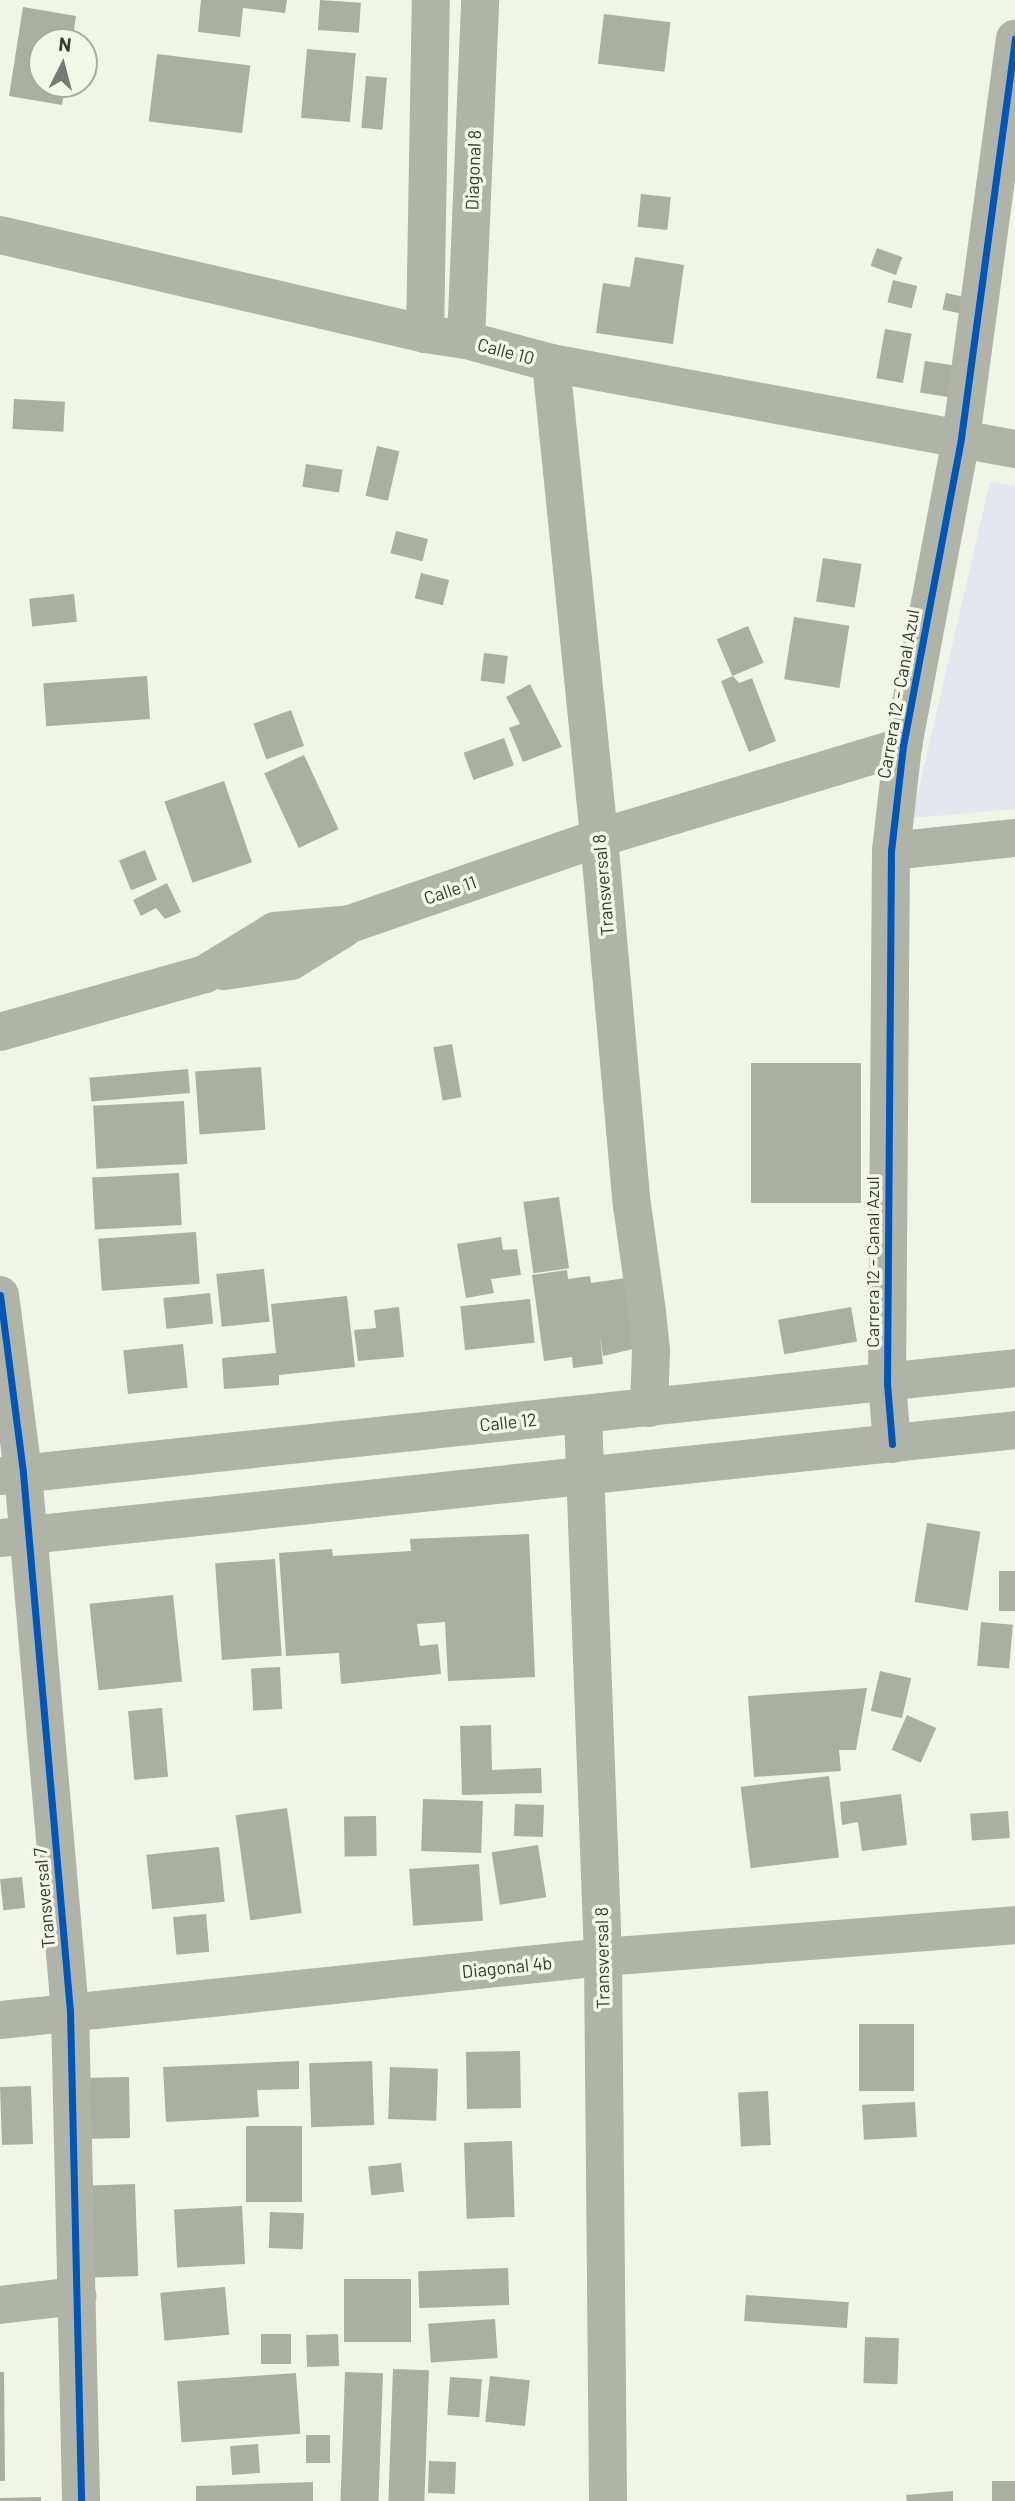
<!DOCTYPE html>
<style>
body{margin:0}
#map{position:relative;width:1015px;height:2501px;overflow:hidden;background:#f1f4e9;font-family:Barlow,sans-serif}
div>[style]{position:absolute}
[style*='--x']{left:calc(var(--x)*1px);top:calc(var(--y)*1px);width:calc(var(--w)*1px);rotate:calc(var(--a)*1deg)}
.green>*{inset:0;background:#e5e6ee}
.building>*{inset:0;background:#abaea2;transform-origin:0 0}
.minor>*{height:38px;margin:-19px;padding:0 19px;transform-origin:19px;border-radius:19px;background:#b0b3a8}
.cycleway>*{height:7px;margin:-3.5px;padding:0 3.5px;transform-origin:3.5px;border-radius:3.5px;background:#0057b8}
span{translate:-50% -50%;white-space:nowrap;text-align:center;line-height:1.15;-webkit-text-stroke:7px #f2f8e5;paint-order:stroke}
.street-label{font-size:18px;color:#373931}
.north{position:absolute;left:28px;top:28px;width:70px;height:70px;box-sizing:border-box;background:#f2f8e5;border:2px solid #a7ac9d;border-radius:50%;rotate:6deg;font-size:19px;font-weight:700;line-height:28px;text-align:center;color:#373931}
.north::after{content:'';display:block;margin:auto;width:24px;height:32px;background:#787a71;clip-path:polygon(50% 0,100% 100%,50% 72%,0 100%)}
</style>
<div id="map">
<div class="green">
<i style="clip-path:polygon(990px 482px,1015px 486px,1015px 809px,912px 818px)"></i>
</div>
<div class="building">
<i style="clip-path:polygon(201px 0,287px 0,285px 13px,243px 8px,240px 37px,198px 32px)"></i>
<i style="left:320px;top:0;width:41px;height:30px;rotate:4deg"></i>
<i style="clip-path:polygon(23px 7px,76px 16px,72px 42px,42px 42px,42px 84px,66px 84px,62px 105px,9px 96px)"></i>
<i style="left:604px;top:14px;width:67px;height:50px;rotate:7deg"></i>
<i style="left:307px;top:49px;width:49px;height:69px;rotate:5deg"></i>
<i style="left:157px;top:54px;width:94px;height:68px;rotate:7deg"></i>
<i style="left:366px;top:76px;width:21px;height:52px;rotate:5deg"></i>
<i style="left:641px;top:194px;width:30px;height:33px;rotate:6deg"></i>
<i style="left:877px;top:248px;width:27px;height:19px;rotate:20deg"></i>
<i style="clip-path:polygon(635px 257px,684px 265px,673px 344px,596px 333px,603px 283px,630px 287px)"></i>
<i style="left:893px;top:280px;width:25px;height:23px;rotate:14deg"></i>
<i style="left:946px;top:293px;width:19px;height:17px;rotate:12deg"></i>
<i style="left:885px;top:329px;width:27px;height:50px;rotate:10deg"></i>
<i style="left:925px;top:361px;width:31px;height:32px;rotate:9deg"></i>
<i style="left:14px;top:399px;width:51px;height:30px;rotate:3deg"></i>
<i style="left:377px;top:446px;width:23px;height:51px;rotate:13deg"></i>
<i style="left:306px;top:464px;width:37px;height:23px;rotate:9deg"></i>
<i style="left:396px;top:531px;width:33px;height:23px;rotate:14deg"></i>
<i style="left:823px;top:558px;width:39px;height:44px;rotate:9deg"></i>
<i style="left:421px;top:573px;width:29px;height:26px;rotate:14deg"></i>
<i style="left:74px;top:594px;width:28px;height:45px;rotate:84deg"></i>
<i style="left:794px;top:617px;width:56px;height:63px;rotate:9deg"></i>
<i style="left:748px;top:626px;width:40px;height:34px;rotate:67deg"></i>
<i style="left:484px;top:653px;width:24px;height:28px;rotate:7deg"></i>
<i style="left:147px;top:676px;width:43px;height:104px;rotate:86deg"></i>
<i style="clip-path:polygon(733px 676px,739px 683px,752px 678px,776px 741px,749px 752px,721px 681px)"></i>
<i style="clip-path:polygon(530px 684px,562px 747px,523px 762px,509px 728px,520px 724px,506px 697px)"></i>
<i style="left:291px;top:710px;width:38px;height:40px;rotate:70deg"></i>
<i style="left:504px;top:738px;width:29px;height:43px;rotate:70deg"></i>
<i style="left:304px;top:755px;width:82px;height:44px;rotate:65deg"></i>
<i style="left:224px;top:781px;width:86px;height:63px;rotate:71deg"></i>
<i style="left:145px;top:850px;width:32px;height:28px;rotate:68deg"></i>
<i style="clip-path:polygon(167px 883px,181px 912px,165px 919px,156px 908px,141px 916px,133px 900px)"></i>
<i style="left:452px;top:1044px;width:54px;height:19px;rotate:80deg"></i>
<i style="left:751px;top:1063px;width:110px;height:140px"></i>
<i style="left:261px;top:1067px;width:63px;height:66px;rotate:86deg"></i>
<i style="left:188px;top:1069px;width:24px;height:99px;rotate:85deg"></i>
<i style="left:184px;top:1101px;width:63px;height:91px;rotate:87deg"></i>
<i style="left:179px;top:1173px;width:52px;height:87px;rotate:87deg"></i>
<i style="left:559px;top:1197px;width:72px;height:36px;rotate:82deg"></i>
<i style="left:196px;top:1232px;width:52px;height:98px;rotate:86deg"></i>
<i style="clip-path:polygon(501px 1237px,503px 1250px,517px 1249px,521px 1275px,491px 1279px,494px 1293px,466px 1298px,457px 1244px)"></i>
<i style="left:264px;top:1269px;width:53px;height:48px;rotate:84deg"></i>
<i style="clip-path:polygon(567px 1270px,568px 1279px,590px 1276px,591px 1283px,640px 1276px,646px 1346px,603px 1356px,600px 1336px,603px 1364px,573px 1368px,572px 1357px,544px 1361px,532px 1275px)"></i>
<i style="left:210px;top:1293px;width:31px;height:47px;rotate:84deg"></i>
<i style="clip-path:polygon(347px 1296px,355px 1367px,279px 1375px,279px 1385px,224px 1389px,222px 1358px,276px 1353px,271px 1304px)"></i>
<i style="left:530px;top:1299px;width:44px;height:70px;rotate:84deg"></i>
<i style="clip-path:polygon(399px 1307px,404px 1357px,358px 1361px,354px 1330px,376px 1328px,374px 1310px)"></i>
<i style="left:851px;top:1307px;width:35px;height:74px;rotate:80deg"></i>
<i style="left:183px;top:1344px;width:44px;height:60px;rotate:84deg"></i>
<i style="left:927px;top:1523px;width:54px;height:80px;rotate:9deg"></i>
<i style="clip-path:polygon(529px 1534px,535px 1677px,448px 1681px,445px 1622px,417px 1624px,420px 1646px,438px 1644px,441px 1674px,341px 1684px,339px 1653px,286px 1656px,279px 1553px,332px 1549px,333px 1556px,411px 1551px,410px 1539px)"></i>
<i style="left:275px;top:1559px;width:97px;height:60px;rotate:86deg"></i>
<i style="left:999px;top:1571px;width:16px;height:40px"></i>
<i style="left:173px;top:1595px;width:87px;height:84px;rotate:84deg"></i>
<i style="left:981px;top:1622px;width:32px;height:44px;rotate:5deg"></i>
<i style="left:280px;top:1667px;width:42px;height:29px;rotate:87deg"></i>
<i style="left:880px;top:1671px;width:32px;height:41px;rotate:13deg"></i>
<i style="clip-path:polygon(867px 1688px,856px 1750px,839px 1750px,841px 1771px,754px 1777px,748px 1696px)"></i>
<i style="left:162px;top:1708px;width:69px;height:34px;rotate:85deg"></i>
<i style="left:907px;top:1715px;width:32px;height:38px;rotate:24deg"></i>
<i style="clip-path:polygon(491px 1725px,492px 1770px,541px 1768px,542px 1793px,462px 1795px,460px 1726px)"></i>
<i style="left:829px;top:1776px;width:82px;height:89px;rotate:83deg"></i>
<i style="clip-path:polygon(901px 1794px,907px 1845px,862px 1851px,858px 1822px,842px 1825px,840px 1802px)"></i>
<i style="left:423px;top:1799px;width:60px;height:52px;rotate:2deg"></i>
<i style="left:515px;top:1804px;width:29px;height:32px;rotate:2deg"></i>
<i style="left:287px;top:1808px;width:106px;height:52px;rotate:82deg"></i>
<i style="left:1008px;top:1811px;width:27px;height:38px;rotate:86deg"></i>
<i style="left:376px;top:1816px;width:40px;height:32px;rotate:89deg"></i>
<i style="left:538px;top:1845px;width:53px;height:47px;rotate:81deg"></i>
<i style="left:219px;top:1847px;width:55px;height:73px;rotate:84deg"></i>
<i style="left:479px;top:1864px;width:57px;height:70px;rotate:86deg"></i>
<i style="left:22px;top:1877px;width:31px;height:22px;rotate:84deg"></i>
<i style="left:206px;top:1914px;width:38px;height:33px;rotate:85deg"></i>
<i style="left:859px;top:2024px;width:55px;height:67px"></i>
<i style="left:520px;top:2051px;width:57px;height:54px;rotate:89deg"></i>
<i style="clip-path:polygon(299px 2061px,299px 2089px,257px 2090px,259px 2117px,166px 2122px,163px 2067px)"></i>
<i style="left:372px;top:2061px;width:64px;height:63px;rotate:88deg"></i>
<i style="left:390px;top:2067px;width:48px;height:52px;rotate:2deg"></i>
<i style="left:129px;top:2077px;width:61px;height:51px;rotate:89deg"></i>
<i style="left:31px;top:2086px;width:58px;height:31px;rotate:88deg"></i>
<i style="left:768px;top:2091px;width:54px;height:30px;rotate:87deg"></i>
<i style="left:915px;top:2102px;width:35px;height:53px;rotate:87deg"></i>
<i style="left:246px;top:2126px;width:56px;height:76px"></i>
<i style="left:512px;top:2141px;width:76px;height:48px;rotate:88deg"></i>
<i style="left:401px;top:2163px;width:29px;height:33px;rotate:84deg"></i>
<i style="left:135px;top:2184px;width:92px;height:52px;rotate:88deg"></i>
<i style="left:242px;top:2206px;width:58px;height:68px;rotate:87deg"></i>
<i style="left:270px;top:2212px;width:34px;height:36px;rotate:2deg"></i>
<i style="left:508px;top:2268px;width:37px;height:90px;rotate:88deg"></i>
<i style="left:344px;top:2279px;width:67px;height:63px"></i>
<i style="left:225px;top:2287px;width:48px;height:65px;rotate:85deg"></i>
<i style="left:746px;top:2295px;width:103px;height:26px;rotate:4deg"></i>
<i style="left:495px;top:2319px;width:39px;height:67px;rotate:86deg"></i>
<i style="left:261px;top:2334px;width:30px;height:30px"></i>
<i style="left:338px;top:2334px;width:32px;height:32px;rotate:88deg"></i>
<i style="left:865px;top:2337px;width:34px;height:46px;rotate:2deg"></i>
<i style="left:393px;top:2369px;width:36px;height:132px;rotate:2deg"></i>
<i style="clip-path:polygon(0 2372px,4px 2372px,5px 2481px,0 2481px)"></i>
<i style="left:345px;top:2372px;width:38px;height:129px;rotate:2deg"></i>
<i style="left:296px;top:2373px;width:61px;height:119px;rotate:86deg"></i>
<i style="left:490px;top:2376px;width:40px;height:46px;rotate:6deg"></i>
<i style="left:450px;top:2377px;width:32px;height:38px;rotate:4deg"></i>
<i style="left:306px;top:2435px;width:24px;height:28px"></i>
<i style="left:258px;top:2444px;width:29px;height:28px;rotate:86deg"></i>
<i style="left:429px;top:2461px;width:27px;height:32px;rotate:2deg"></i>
<i style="left:1015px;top:2481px;width:20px;height:23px;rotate:90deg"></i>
<i style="clip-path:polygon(313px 2482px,313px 2501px,196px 2501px,196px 2486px)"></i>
<i style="clip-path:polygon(953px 2491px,953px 2501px,907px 2501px,906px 2495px)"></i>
<i style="clip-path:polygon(41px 2497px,41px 2501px,0 2501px,0 2498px)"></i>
</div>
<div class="minor">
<i style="--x:0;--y:235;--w:436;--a:13.1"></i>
<i style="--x:425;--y:334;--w:41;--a:8.3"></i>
<i style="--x:466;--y:340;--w:88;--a:15.1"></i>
<i style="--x:551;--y:363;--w:472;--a:10.5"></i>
<i style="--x:425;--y:334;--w:334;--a:-89"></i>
<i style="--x:466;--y:340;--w:340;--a:-87.6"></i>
<i style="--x:551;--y:363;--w:477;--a:84.2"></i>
<i style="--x:599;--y:838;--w:368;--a:84.9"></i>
<i style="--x:632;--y:1205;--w:108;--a:82"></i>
<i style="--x:647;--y:1312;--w:39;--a:84"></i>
<i style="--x:651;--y:1351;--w:57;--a:92"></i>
<i style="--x:891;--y:851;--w:125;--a:-6"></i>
<i style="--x:224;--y:971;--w:68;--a:-8.5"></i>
<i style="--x:291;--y:961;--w:61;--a:-31.6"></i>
<i style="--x:0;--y:1032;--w:213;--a:-15.8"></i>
<i style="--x:205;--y:974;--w:82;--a:-31.6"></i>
<i style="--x:275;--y:931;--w:75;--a:-5.3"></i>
<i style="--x:350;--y:924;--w:263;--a:-19.1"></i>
<i style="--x:599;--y:838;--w:318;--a:-16.8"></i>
<i style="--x:0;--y:1295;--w:179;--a:82.6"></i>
<i style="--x:23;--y:1473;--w:540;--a:85.01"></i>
<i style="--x:70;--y:2011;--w:490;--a:88.7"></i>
<i style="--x:583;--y:1414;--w:543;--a:87.89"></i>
<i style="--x:603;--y:1957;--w:544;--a:89.47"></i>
<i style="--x:892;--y:1444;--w:61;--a:-94.7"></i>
<i style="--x:887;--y:1383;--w:532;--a:-89.57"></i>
<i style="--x:891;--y:851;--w:106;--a:-83.5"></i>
<i style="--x:903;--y:746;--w:313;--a:-79.3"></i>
<i style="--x:961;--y:438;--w:403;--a:-82.3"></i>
<i style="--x:0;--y:1476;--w:1021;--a:-6.07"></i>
<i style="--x:0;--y:1538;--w:1021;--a:-6.07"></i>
<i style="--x:0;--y:2020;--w:606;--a:-5.96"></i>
<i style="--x:603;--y:1957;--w:413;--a:-4.4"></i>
<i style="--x:0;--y:2305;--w:78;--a:-6.7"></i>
</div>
<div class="cycleway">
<i style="--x:0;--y:1295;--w:179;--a:82.6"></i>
<i style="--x:23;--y:1473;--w:540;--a:85.01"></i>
<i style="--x:70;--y:2011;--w:490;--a:88.7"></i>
<i style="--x:892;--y:1444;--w:61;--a:-94.7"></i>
<i style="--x:887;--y:1383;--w:532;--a:-89.57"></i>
<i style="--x:891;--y:851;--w:106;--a:-83.5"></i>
<i style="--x:903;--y:746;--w:313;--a:-79.3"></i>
<i style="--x:961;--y:438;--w:403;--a:-82.3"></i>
</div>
<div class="street-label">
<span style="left:473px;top:170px;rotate:-88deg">Diagonal 8</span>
<span style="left:506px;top:351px;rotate:15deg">Calle 10</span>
<span style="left:898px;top:694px;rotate:-80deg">Carrera 12 - Canal Azul</span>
<span style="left:603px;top:885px;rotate:-95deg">Transversal 8</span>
<span style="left:450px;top:890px;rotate:-19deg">Calle 11</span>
<span style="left:872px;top:1262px;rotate:-90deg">Carrera 12 - Canal Azul</span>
<span style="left:508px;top:1422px;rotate:-6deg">Calle 12</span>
<span style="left:44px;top:1898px;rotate:-95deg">Transversal 7</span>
<span style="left:602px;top:1958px;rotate:-91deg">Transversal 8</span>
<span style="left:507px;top:1967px;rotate:-6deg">Diagonal 4b</span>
</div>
<div class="north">N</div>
</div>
